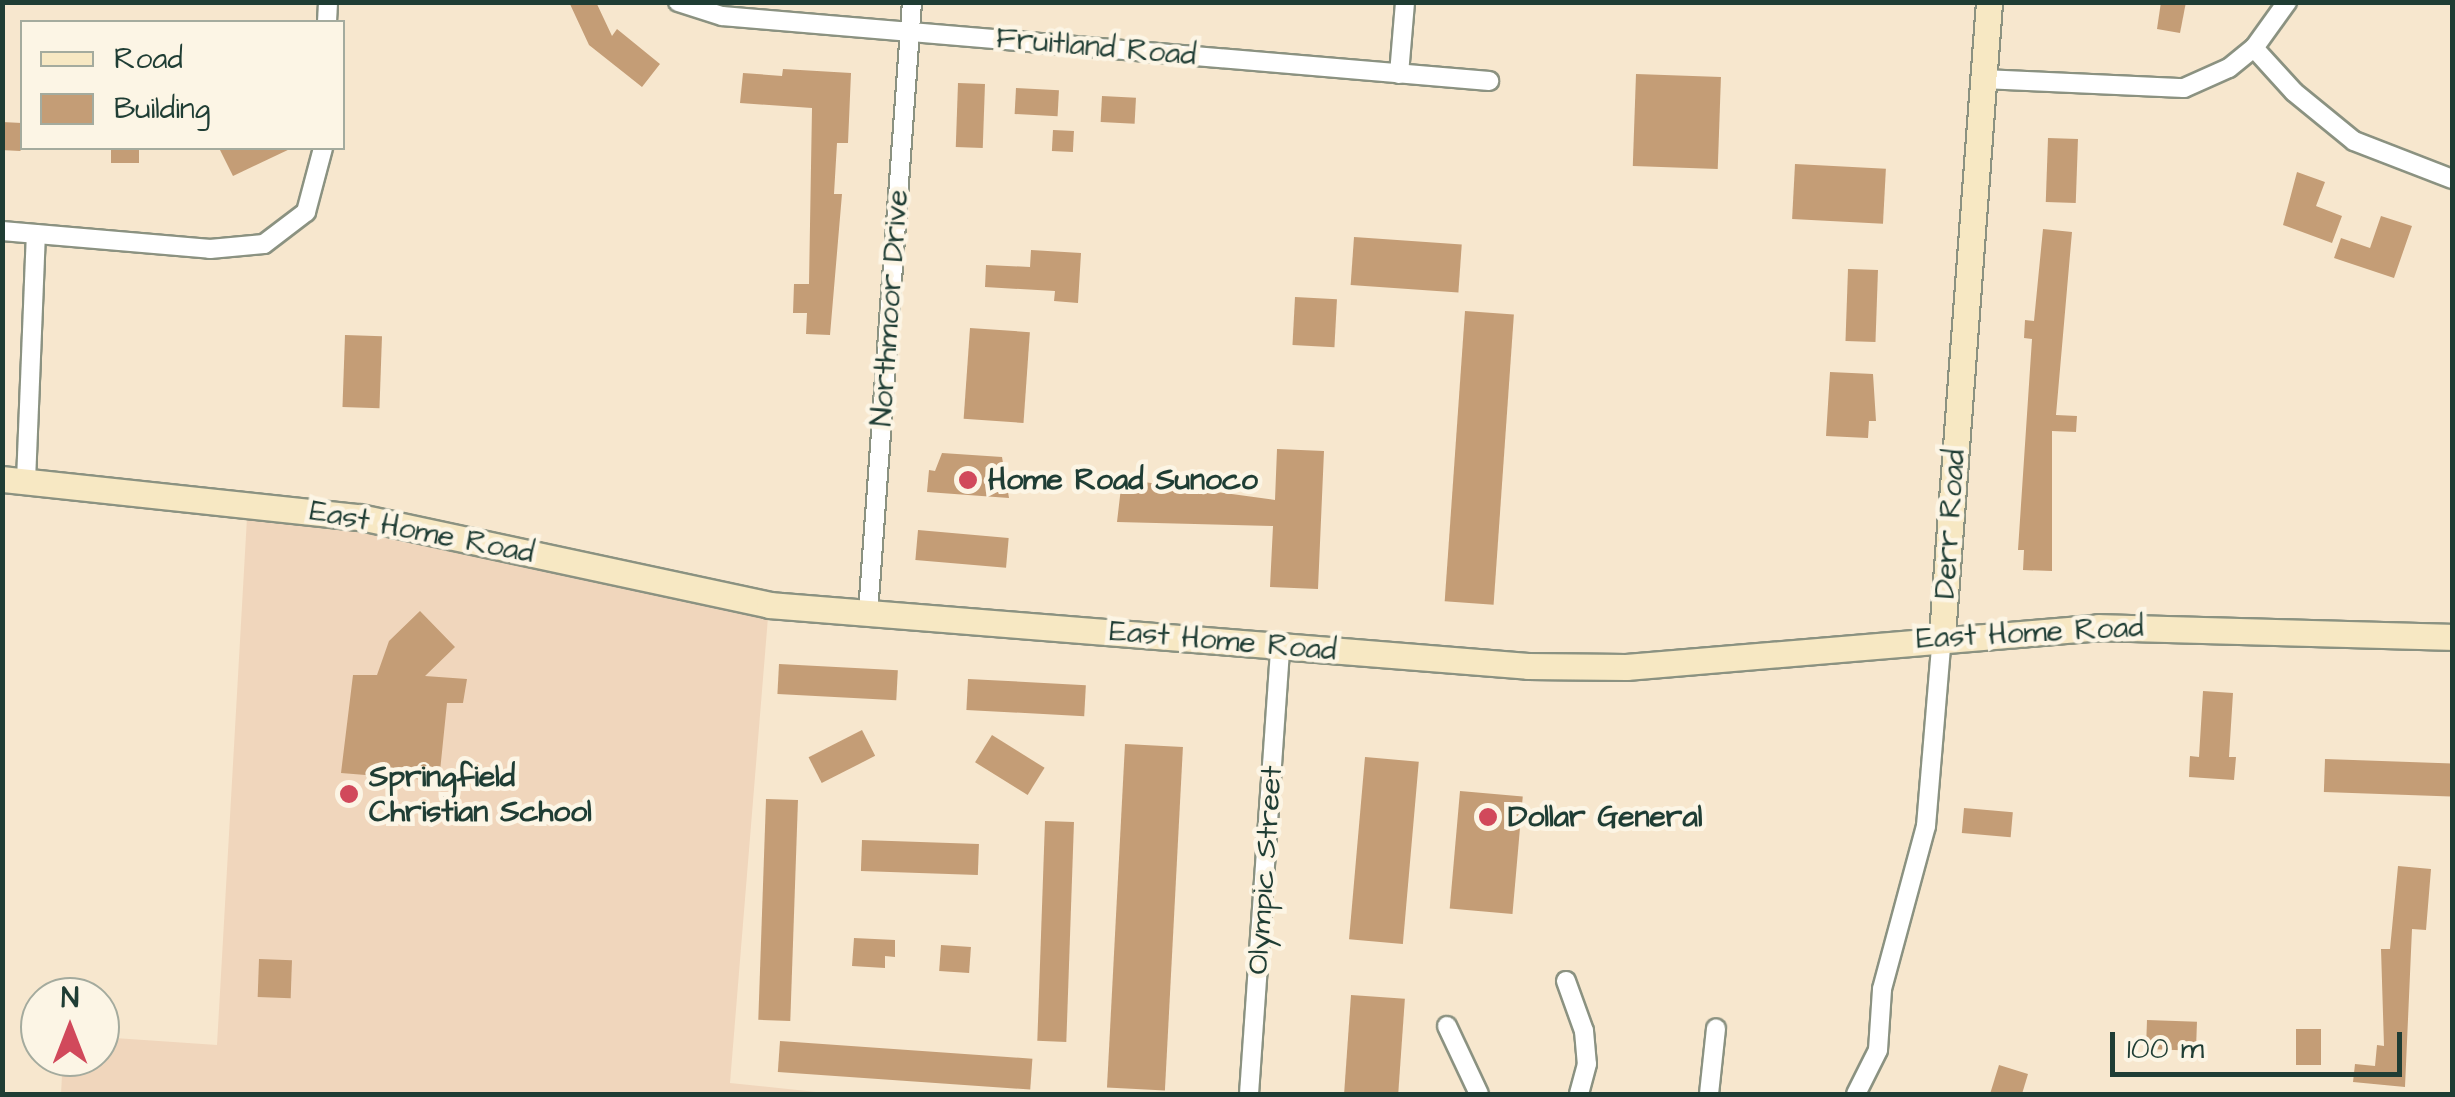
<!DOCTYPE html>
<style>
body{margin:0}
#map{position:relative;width:2455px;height:1097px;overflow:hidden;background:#f7e7ce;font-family:"Architects Daughter",sans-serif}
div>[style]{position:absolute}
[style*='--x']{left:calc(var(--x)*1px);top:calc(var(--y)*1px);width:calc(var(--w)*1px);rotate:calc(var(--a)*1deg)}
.built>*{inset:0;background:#f0d6bc}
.building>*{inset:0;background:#c49d76;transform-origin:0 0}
.roads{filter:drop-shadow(2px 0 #8b9281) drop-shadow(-2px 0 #8b9281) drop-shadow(0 2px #8b9281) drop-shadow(0 -2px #8b9281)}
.street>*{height:18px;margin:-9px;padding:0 9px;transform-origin:9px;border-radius:9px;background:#fff}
.secondary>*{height:25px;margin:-12.5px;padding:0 12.5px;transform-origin:12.5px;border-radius:12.5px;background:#f7e8c3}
.dots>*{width:28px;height:28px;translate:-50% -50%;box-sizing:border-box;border:5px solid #fcf5e5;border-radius:50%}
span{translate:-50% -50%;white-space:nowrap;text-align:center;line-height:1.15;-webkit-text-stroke:9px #fcf5e5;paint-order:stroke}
.street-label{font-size:30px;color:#1f3d34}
.poi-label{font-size:30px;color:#1f3d34;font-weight:700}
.left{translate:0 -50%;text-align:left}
.frame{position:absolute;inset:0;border:5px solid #1f3d34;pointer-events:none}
.legend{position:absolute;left:20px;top:20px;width:325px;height:130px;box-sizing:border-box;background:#fcf5e5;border:2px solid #a4ab9e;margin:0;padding:12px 18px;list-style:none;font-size:30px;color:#1f3d34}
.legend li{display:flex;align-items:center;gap:20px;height:50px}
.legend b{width:50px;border:2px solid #a4ab9e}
.north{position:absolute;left:20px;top:977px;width:100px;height:100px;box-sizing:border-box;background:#fcf5e5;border:2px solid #a4ab9e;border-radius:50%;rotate:0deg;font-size:28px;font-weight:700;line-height:40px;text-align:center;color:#1f3d34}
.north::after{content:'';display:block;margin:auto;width:35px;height:45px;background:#d1495b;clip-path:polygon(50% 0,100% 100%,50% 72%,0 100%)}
.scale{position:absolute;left:2110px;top:1032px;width:292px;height:45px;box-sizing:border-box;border:5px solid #1f3d34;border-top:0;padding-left:12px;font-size:30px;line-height:35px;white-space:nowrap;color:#1f3d34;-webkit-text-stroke:8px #fcf5e5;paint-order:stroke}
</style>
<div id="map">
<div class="built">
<i style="clip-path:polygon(248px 500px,769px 605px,730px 1083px,835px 1094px,61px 1094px,63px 1057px,100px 1057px,100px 1037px,217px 1045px)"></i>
</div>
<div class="building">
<i style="clip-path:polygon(569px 2px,596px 2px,612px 36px,617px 29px,660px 64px,642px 87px,589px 45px)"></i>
<i style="clip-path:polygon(2161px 2px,2186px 2px,2180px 33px,2157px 29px)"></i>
<i style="clip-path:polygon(783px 69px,851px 73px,848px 143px,837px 143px,834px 194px,842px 194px,830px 335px,806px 334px,807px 313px,793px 313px,794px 284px,809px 284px,812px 108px,740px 103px,743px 73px,782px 76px)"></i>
<i style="left:1636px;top:74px;width:85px;height:92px;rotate:2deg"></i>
<i style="left:958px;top:83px;width:27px;height:64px;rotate:2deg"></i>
<i style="left:1016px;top:88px;width:43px;height:26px;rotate:3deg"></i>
<i style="left:1102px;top:96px;width:34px;height:26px;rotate:3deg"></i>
<i style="left:2px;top:122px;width:20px;height:28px;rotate:3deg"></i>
<i style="left:1053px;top:130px;width:21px;height:21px;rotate:3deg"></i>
<i style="left:2048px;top:138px;width:30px;height:64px;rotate:2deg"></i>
<i style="left:111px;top:148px;width:28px;height:15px"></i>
<i style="clip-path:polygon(219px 148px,292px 148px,233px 176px)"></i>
<i style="left:1795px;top:164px;width:91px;height:55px;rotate:3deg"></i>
<i style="clip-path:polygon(2297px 172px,2325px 182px,2316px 206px,2342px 216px,2332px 243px,2283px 225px)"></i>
<i style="clip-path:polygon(2381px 216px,2412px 226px,2394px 278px,2334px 258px,2341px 238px,2370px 248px)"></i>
<i style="clip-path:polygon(2043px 229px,2072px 232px,2056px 415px,2077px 416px,2076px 432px,2052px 431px,2052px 571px,2023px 570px,2024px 550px,2018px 550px,2032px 339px,2024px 338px,2025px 320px,2034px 321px)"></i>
<i style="left:1354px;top:237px;width:108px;height:48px;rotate:4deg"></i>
<i style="clip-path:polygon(1031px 250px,1081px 253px,1078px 303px,1054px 301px,1055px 291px,985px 287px,986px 265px,1030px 267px)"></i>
<i style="left:1848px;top:269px;width:30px;height:72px;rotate:2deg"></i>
<i style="left:1295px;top:297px;width:42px;height:48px;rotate:3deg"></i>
<i style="left:1465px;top:311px;width:49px;height:291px;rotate:4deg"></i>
<i style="left:970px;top:328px;width:60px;height:91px;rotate:4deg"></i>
<i style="left:345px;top:335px;width:37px;height:72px;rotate:2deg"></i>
<i style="clip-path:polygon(1830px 372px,1873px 374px,1876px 421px,1869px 421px,1868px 438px,1826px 436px)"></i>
<i style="clip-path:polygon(1277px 449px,1324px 451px,1318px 589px,1270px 587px,1273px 526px,1117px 522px,1122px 479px,1275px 500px)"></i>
<i style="clip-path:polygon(942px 453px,1002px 457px,1009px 498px,927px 492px,929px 470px,935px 471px)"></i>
<i style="left:918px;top:530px;width:91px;height:30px;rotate:5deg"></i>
<i style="clip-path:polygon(420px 611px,455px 647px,425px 676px,467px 679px,463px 703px,447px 703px,439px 781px,341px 773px,353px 675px,377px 675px,389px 641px)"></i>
<i style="left:779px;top:664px;width:119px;height:30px;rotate:3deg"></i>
<i style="left:968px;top:679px;width:118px;height:31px;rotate:3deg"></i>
<i style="clip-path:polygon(2203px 691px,2233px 693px,2229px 757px,2236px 757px,2234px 780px,2189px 777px,2190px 756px,2199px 757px)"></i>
<i style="left:862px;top:730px;width:29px;height:60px;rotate:63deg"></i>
<i style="left:992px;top:735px;width:62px;height:32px;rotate:32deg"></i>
<i style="left:1125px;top:744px;width:58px;height:344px;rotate:3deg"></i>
<i style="left:1365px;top:757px;width:54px;height:183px;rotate:5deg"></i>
<i style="left:2325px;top:759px;width:127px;height:33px;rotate:2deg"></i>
<i style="left:1460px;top:791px;width:63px;height:118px;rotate:5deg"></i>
<i style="left:766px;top:799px;width:32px;height:221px;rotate:2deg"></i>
<i style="left:1964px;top:808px;width:49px;height:25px;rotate:5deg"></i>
<i style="left:1045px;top:821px;width:29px;height:220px;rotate:2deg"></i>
<i style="left:862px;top:840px;width:117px;height:31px;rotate:2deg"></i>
<i style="clip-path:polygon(2398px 866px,2431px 869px,2426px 930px,2412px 929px,2405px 1087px,2353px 1082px,2355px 1064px,2375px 1066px,2377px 1045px,2384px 1046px,2381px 949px,2390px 949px)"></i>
<i style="clip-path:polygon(854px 938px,895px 940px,895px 957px,885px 956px,885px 968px,852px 966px)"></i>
<i style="left:941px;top:945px;width:30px;height:26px;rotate:4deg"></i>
<i style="left:259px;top:959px;width:33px;height:38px;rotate:2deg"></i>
<i style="left:1351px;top:995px;width:54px;height:99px;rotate:4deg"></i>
<i style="left:2147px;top:1020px;width:50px;height:29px;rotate:2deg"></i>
<i style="left:2296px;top:1029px;width:25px;height:36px"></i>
<i style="left:780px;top:1041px;width:253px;height:31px;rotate:4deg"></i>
<i style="clip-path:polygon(1999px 1065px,2028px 1074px,2022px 1094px,1990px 1094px)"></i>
</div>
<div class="roads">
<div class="street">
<i style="--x:678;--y:2;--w:46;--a:17.7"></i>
<i style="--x:722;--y:16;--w:770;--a:4.84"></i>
<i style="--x:327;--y:22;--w:20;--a:-87"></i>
<i style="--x:2254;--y:48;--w:59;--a:47.7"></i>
<i style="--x:2294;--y:92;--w:77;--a:39.2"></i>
<i style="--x:2354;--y:141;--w:105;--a:21.2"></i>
<i style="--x:1399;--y:74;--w:72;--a:-85.2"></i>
<i style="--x:1983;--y:79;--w:201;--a:2.6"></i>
<i style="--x:2184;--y:88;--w:49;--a:-24"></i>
<i style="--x:2229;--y:68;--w:32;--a:-39"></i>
<i style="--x:2254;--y:48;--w:57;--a:-54.3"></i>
<i style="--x:2;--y:231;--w:209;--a:4.9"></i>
<i style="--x:210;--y:249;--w:54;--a:-5.3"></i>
<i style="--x:264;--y:244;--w:53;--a:-37.3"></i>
<i style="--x:306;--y:212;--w:66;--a:-75.1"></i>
<i style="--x:26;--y:481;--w:247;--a:-87.7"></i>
<i style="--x:868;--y:613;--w:613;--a:-85.88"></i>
<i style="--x:1566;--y:981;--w:53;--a:70.2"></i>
<i style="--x:1584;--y:1031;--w:33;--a:85"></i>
<i style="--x:1587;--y:1064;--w:31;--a:105"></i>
<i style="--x:1447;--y:1026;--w:75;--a:64.8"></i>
<i style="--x:1249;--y:1094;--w:449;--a:-86"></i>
<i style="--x:1709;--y:1094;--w:66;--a:-83.9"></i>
<i style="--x:1856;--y:1094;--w:49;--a:-63.4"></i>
<i style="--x:1878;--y:1050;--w:61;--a:-86.2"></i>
<i style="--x:1882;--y:989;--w:169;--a:-74.9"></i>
<i style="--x:1926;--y:826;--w:192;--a:-85.2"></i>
</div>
<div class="secondary">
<i style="--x:2;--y:479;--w:360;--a:6.1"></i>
<i style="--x:360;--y:517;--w:418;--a:12.1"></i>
<i style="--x:769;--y:605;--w:761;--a:4.59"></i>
<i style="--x:1528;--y:666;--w:98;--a:0.6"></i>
<i style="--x:1626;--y:667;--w:474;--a:-4.8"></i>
<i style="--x:2098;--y:627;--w:354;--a:1.6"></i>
<i style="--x:1942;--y:635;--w:635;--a:-85.75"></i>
</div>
</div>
<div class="dots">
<i style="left:968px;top:480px;background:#d1495b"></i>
<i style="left:349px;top:794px;background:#d1495b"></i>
<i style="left:1488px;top:817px;background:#d1495b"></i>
</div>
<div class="street-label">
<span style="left:1096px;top:47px;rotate:5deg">Fruitland Road</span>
<span style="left:890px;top:308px;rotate:-86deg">Northmoor Drive</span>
<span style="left:1950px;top:524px;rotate:-86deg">Derr Road</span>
<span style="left:422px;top:532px;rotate:11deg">East Home Road</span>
<span style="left:2030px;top:633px;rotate:-3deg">East Home Road</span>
<span style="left:1223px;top:641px;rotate:5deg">East Home Road</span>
<span style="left:1265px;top:870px;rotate:-86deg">Olympic Street</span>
</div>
<div class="poi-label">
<span class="left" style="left:988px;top:480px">Home Road Sunoco</span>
<span class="left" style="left:369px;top:794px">Springfield<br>Christian School</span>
<span class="left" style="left:1508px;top:817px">Dollar General</span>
</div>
<div class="frame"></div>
<ul class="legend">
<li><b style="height:12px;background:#f7e8c3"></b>Road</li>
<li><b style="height:28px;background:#c49d76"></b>Building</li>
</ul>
<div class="north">N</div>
<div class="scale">100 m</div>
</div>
